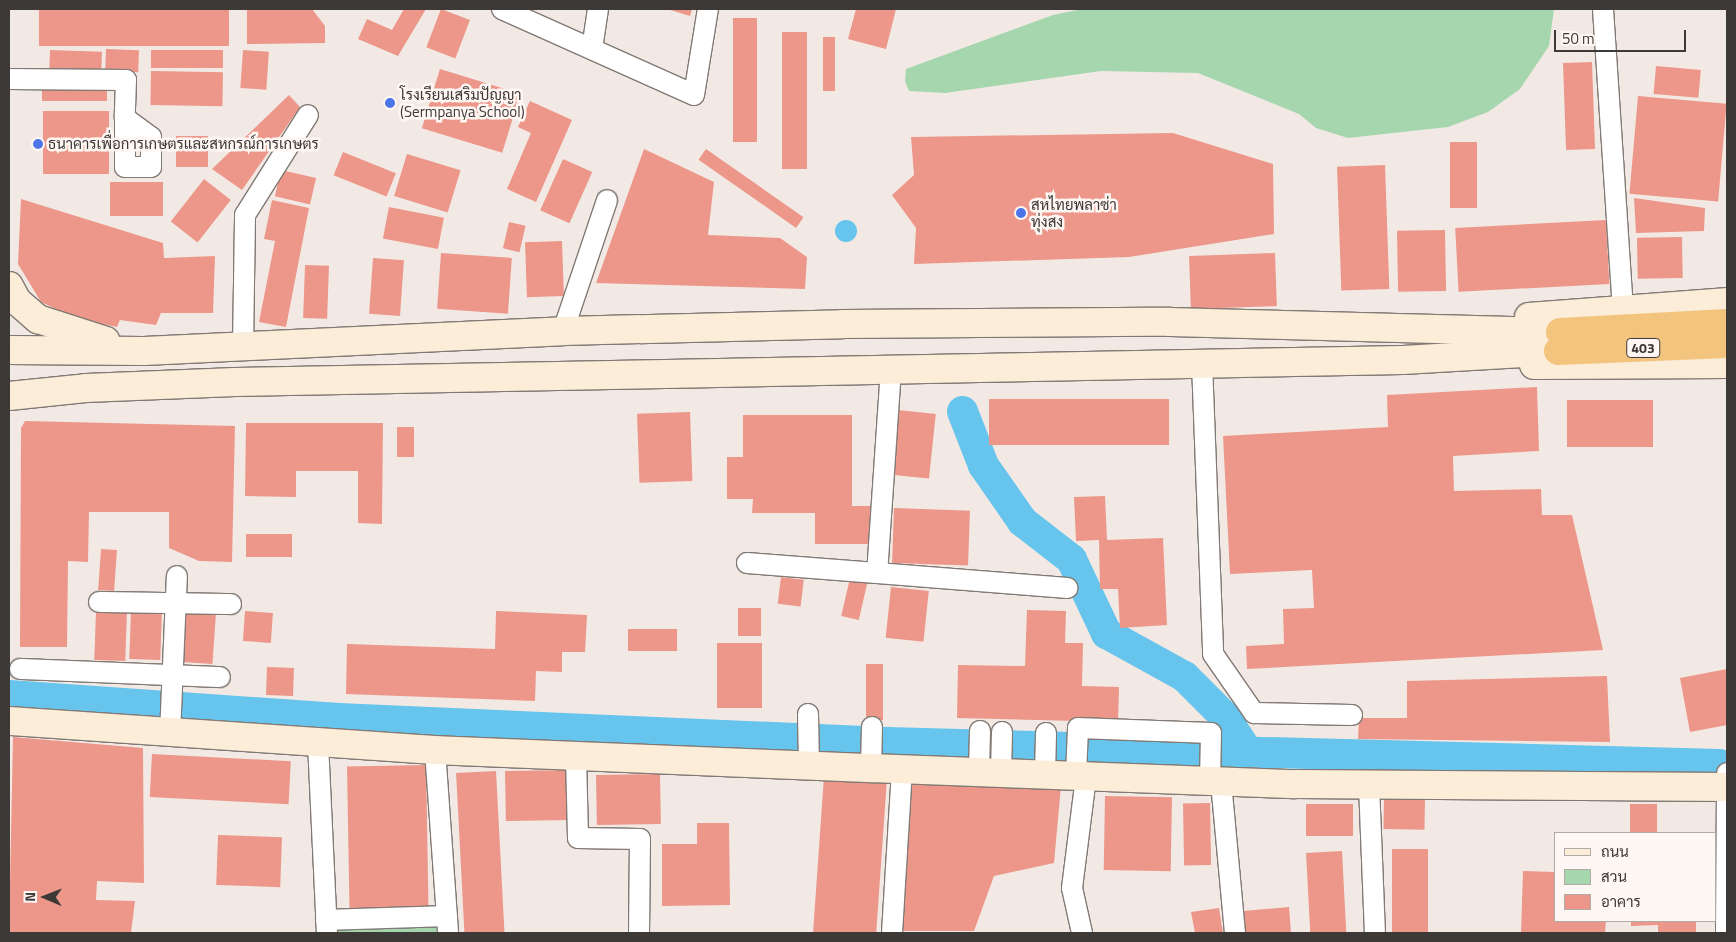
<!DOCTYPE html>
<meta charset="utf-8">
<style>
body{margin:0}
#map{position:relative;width:1736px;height:942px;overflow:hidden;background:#f3e9e4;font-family:"Titillium Web",Sarabun,sans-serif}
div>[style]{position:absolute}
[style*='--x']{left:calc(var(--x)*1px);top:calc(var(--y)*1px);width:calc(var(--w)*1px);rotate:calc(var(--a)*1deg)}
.green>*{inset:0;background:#a5d6ae}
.water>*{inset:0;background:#67c4ec}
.round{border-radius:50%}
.river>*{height:31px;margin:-15.5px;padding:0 15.5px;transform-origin:15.5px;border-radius:15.5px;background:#67c4ec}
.building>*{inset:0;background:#ec9789;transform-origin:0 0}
.roads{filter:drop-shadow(1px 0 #817974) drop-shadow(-1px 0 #817974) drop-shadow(0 1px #817974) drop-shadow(0 -1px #817974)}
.street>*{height:20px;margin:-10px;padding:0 10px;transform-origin:10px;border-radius:10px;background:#fff}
.secondary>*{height:28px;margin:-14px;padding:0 14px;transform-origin:14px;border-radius:14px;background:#fbedd8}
.highway>*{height:28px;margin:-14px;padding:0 14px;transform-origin:14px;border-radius:14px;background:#f3c47d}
.dots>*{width:14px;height:14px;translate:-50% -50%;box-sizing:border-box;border:2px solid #fff7f3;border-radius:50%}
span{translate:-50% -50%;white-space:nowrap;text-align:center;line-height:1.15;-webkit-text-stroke:5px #fff7f3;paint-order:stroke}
.shield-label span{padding:1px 4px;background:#fff7f3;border:1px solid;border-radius:4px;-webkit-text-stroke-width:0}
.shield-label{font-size:14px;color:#3d3937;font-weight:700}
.poi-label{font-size:15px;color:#3d3937}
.left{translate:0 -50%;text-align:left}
.frame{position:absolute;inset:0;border:10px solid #3d3937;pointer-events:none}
.legend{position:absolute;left:1554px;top:832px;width:162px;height:90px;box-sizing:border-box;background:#fff7f3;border:1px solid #b1aba8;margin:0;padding:6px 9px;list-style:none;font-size:15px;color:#3d3937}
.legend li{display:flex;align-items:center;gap:10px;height:25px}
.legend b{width:25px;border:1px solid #b1aba8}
.north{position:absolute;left:20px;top:872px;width:50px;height:50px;-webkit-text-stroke:4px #fff7f3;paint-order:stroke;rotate:271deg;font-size:14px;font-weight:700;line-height:20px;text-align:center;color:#3d3937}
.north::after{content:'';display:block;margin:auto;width:18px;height:22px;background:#3d3937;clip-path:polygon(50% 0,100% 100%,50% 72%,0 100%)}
.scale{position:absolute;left:1554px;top:30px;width:132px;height:22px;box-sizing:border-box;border:2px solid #3d3937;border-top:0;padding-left:6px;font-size:15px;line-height:18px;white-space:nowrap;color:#3d3937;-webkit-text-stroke:4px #fff7f3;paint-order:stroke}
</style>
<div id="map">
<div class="green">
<i style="clip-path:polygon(1082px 9px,1554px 9px,1549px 46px,1520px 89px,1488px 112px,1448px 127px,1348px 138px,1316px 128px,1299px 114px,1198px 73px,1101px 71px,945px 93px,909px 91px,905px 81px,906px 69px,1053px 15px)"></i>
<i style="clip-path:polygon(447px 916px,448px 933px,327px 933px,326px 920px)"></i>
</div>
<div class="water">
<i class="round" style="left:835px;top:220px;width:22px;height:22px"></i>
</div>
<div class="river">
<i style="--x:962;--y:411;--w:58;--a:68.7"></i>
<i style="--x:983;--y:465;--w:68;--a:55.1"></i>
<i style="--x:1022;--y:521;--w:62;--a:37.8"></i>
<i style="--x:1071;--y:559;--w:82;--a:64.7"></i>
<i style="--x:1106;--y:633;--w:89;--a:28.9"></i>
<i style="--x:1184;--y:676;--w:57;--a:45"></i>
<i style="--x:1224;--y:716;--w:42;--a:56.7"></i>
<i style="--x:9;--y:695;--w:330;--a:4"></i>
<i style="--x:338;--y:718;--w:549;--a:2.51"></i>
<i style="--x:886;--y:742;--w:833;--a:1.51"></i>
</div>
<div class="building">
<i style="left:39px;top:9px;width:190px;height:37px"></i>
<i style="clip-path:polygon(247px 9px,312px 9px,325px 26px,325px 43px,247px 44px)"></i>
<i style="clip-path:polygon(404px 9px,426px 9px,398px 56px,358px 39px,367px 19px,392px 30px)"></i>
<i style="left:441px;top:9px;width:31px;height:41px;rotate:21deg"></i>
<i style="clip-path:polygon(667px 9px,692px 9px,690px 16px)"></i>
<i style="clip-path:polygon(856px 9px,896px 9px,886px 49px,848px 39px)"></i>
<i style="left:733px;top:18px;width:24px;height:124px"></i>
<i style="left:782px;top:32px;width:25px;height:137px"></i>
<i style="left:823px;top:37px;width:12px;height:54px"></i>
<i style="left:106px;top:49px;width:33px;height:22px;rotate:2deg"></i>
<i style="left:50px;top:50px;width:52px;height:18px;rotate:2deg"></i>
<i style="left:151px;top:50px;width:72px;height:18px"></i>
<i style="left:243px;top:50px;width:26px;height:38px;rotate:4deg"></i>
<i style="left:1592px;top:62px;width:87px;height:29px;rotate:88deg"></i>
<i style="left:1656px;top:66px;width:45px;height:28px;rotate:5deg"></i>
<i style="left:440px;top:69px;width:84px;height:62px;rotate:17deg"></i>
<i style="left:151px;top:71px;width:72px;height:34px;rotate:1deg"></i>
<i style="left:107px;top:88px;width:13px;height:65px;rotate:90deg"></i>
<i style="clip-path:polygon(289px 95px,300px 107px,242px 190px,212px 169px)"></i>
<i style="left:1638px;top:96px;width:89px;height:98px;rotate:5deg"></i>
<i style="clip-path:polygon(530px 101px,572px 120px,536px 202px,507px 189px,531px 133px,518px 127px)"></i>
<i style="left:43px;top:111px;width:66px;height:63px"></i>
<i style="clip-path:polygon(1173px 133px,1273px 164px,1274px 234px,1129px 257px,914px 264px,916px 228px,892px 195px,914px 175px,911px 137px)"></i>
<i style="left:176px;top:136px;width:32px;height:31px"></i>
<i style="left:1450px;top:142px;width:27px;height:66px"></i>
<i style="clip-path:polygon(644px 149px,714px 182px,708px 235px,780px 238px,807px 257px,805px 289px,596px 283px)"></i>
<i style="left:706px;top:149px;width:119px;height:13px;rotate:35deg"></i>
<i style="left:343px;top:152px;width:57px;height:25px;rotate:22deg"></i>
<i style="left:407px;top:154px;width:56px;height:44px;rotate:17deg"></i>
<i style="left:563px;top:159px;width:32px;height:56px;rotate:24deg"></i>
<i style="left:1385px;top:165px;width:124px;height:48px;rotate:88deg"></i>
<i style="left:281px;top:170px;width:36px;height:27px;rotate:13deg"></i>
<i style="left:204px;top:179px;width:34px;height:54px;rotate:38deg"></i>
<i style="left:163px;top:182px;width:34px;height:53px;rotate:90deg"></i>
<i style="clip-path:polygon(1634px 198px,1705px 208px,1704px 231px,1636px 233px)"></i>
<i style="clip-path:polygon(21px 199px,163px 243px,164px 258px,215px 256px,213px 313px,161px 313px,156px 325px,120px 320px,117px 327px,77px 319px,41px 302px,18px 264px)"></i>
<i style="clip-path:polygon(272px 200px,309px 208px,286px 327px,259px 322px,275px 241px,264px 239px)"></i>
<i style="left:389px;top:207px;width:56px;height:32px;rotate:11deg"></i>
<i style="left:1606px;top:220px;width:64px;height:151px;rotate:87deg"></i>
<i style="left:509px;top:222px;width:17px;height:27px;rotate:13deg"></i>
<i style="left:1445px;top:230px;width:61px;height:48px;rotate:89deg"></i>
<i style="left:1682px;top:237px;width:41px;height:45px;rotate:89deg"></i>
<i style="left:562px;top:241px;width:55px;height:37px;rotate:88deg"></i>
<i style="left:441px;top:253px;width:71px;height:56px;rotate:4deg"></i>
<i style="left:1275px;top:253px;width:53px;height:86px;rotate:88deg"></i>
<i style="left:373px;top:258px;width:31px;height:56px;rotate:4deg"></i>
<i style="left:305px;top:265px;width:24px;height:53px;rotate:2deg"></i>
<i style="clip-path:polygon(1537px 387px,1539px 451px,1453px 456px,1454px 491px,1541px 489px,1542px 515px,1572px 515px,1603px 650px,1247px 669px,1246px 646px,1284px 644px,1283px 609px,1314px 608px,1312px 570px,1230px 574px,1223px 436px,1388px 427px,1387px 395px)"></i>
<i style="left:989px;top:399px;width:180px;height:46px"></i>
<i style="left:1653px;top:400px;width:47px;height:86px;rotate:90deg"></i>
<i style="left:898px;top:410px;width:38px;height:65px;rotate:6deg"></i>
<i style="left:690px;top:412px;width:69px;height:53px;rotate:88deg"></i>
<i style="clip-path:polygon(743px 415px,852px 415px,852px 506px,870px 506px,870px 544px,815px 544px,815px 513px,752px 513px,753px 499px,727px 499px,727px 457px,743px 457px)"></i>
<i style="clip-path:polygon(25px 421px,235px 426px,232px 562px,199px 561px,169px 548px,169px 512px,89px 512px,88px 562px,68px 561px,67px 647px,20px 647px,21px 428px)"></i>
<i style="clip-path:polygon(246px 423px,383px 423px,382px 524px,358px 523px,358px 471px,296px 471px,296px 497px,245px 496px)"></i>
<i style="left:397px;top:427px;width:17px;height:30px"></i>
<i style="clip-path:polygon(1105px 496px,1107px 540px,1163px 538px,1167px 625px,1120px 628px,1118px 589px,1100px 589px,1099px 540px,1076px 541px,1074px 497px)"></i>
<i style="left:894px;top:508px;width:76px;height:55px;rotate:2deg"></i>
<i style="left:246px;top:534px;width:46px;height:23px"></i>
<i style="left:101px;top:549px;width:16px;height:41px;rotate:4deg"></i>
<i style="left:781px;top:577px;width:23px;height:27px;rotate:7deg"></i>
<i style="left:850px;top:578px;width:18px;height:39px;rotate:13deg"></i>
<i style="left:891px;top:587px;width:38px;height:51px;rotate:6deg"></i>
<i style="left:738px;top:608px;width:23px;height:28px"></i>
<i style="left:131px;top:610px;width:31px;height:49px;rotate:2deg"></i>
<i style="clip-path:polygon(1027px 610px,1066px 611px,1065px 643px,1083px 643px,1082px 686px,1119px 687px,1118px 722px,957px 718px,958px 665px,1025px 666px)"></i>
<i style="left:96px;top:611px;width:31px;height:49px;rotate:2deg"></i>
<i style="left:245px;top:611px;width:28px;height:30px;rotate:4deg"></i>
<i style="clip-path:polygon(496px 611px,587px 615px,585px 652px,562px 652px,562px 672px,536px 671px,535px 701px,346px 694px,347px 644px,495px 649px)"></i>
<i style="left:185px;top:612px;width:31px;height:50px;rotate:4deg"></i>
<i style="left:628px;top:629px;width:49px;height:22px"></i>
<i style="left:717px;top:643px;width:45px;height:65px"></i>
<i style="left:866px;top:664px;width:17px;height:56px"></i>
<i style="left:267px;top:667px;width:27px;height:28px;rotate:2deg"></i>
<i style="clip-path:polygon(1727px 669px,1727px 725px,1690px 732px,1680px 678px)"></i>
<i style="clip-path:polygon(1607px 676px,1610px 742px,1358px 739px,1359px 718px,1407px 718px,1407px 681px)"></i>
<i style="clip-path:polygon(13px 737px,143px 748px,144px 883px,97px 881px,96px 900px,135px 901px,131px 933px,9px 933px)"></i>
<i style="left:152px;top:754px;width:139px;height:43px;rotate:3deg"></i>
<i style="left:426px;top:765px;width:142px;height:79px;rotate:89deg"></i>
<i style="left:568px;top:770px;width:50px;height:63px;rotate:89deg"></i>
<i style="left:496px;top:771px;width:162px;height:40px;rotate:87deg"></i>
<i style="left:660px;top:774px;width:50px;height:64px;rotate:89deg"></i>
<i style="left:824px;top:776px;width:63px;height:157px;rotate:4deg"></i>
<i style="clip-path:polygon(910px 782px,1061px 786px,1054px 863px,994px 876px,974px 931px,901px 931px)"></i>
<i style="left:1105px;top:796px;width:67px;height:74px;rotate:1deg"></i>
<i style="left:1384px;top:799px;width:41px;height:30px;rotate:1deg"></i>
<i style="left:1210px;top:803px;width:62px;height:27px;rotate:89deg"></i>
<i style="left:1306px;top:804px;width:47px;height:32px"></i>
<i style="left:1630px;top:804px;width:27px;height:29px"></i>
<i style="clip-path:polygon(697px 823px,729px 823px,730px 905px,662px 906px,662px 844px,697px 844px)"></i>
<i style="left:218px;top:835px;width:64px;height:50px;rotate:2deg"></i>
<i style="left:1392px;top:849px;width:36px;height:84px"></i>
<i style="left:1342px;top:851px;width:82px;height:36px;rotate:87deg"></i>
<i style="clip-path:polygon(1523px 871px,1555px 872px,1555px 921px,1606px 921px,1605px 933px,1521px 933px)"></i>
<i style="clip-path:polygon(1289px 907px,1291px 933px,1246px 933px,1243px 911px)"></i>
<i style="clip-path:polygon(1219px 908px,1223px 933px,1195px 933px,1191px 912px)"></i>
<i style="clip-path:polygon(1631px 921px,1696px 921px,1696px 933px,1658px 933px,1658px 925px,1631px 926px)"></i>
</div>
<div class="roads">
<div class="street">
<i style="--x:502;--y:9;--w:210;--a:24.1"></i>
<i style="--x:694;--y:95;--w:87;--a:-80.8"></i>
<i style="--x:1603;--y:9;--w:301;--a:86.2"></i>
<i style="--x:592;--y:49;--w:40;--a:-81.5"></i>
<i style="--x:9;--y:79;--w:117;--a:0.5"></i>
<i style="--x:126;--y:80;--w:38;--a:92"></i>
<i style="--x:125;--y:118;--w:49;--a:90"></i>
<i style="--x:125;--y:167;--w:26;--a:0"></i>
<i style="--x:151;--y:167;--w:30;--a:-90"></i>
<i style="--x:151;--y:137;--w:32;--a:-144"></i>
<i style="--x:563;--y:331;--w:138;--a:-71.4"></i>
<i style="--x:243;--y:346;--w:131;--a:-89.1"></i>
<i style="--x:245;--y:215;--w:118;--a:-57.8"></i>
<i style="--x:1202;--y:363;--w:291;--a:87.8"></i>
<i style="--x:1213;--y:654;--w:72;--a:55.2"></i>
<i style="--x:1254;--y:713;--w:98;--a:1.2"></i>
<i style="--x:891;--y:369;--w:204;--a:93.9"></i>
<i style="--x:877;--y:573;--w:191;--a:4.5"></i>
<i style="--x:747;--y:563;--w:130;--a:4.4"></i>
<i style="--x:99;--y:602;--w:132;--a:0.9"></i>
<i style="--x:20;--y:669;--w:200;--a:2.3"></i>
<i style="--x:808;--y:714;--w:52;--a:88.9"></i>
<i style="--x:170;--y:734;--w:158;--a:-87.5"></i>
<i style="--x:318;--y:743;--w:190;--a:87.3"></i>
<i style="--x:435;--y:750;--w:183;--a:85.9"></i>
<i style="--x:576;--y:756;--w:82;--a:88.6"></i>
<i style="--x:578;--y:838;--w:62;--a:0.9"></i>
<i style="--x:640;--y:839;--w:94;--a:90.6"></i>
<i style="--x:871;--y:768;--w:41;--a:-88.6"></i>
<i style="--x:979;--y:772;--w:41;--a:-88.6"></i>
<i style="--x:1001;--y:773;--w:41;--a:-88.6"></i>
<i style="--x:1045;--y:775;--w:42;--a:-88.6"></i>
<i style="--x:1076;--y:776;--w:48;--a:-87.6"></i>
<i style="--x:1078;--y:728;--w:133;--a:2.2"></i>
<i style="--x:1211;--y:733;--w:48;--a:91.2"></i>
<i style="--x:1221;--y:782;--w:152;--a:84.7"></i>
<i style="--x:1369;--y:785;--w:148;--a:87.7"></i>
<i style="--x:326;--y:920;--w:121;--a:-1.9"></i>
<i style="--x:892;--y:933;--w:163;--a:-86.5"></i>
<i style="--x:1082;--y:933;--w:46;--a:-102.5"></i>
<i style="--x:1072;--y:888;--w:112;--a:-82.8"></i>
<i style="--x:1726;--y:933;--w:160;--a:-89.6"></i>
</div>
<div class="secondary">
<i style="--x:9;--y:286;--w:17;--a:62"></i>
<i style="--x:17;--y:301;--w:28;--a:41"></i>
<i style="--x:38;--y:319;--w:71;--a:17.9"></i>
<i style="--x:1529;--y:317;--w:199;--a:-4.3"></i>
<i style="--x:9;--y:350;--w:135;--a:0.4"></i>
<i style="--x:144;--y:351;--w:419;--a:-2.7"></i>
<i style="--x:563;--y:331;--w:280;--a:-1.4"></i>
<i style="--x:843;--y:324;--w:327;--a:-0.4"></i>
<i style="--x:1170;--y:322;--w:390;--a:1.5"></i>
<i style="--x:1534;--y:365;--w:193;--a:-0.3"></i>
<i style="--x:9;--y:396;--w:77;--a:-5.9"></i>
<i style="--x:86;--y:388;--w:149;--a:-2.3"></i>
<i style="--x:235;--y:382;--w:1168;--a:-1.08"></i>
<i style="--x:1403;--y:360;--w:155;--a:-3.3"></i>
<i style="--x:9;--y:721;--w:427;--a:3.9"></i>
<i style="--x:435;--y:750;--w:436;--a:2.4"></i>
<i style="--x:871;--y:768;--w:424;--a:2.2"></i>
<i style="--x:1295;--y:784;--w:432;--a:0.4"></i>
</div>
<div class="highway">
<i style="--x:1560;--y:332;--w:167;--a:-3.1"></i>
<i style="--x:1558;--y:351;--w:169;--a:-2.4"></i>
</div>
</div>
<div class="dots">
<i style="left:390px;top:103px;background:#4b75e8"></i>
<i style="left:38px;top:144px;background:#4b75e8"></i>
<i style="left:1021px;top:213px;background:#4b75e8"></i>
</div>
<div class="shield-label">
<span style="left:1643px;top:348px">403</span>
</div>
<div class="poi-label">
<span class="left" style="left:400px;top:103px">โรงเรียนเสริมปัญญา<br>(Sermpanya School)</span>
<span class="left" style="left:48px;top:144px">ธนาคารเพื่อการเกษตรและสหกรณ์การเกษตร</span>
<span class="left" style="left:1031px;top:213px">สหไทยพลาซ่า<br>ทุ่งสง</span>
</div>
<div class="frame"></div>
<ul class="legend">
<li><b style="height:6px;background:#fbedd8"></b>ถนน</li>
<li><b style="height:14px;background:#a5d6ae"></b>สวน</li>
<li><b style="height:14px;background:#ec9789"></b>อาคาร</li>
</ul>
<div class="north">N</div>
<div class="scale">50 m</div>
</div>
